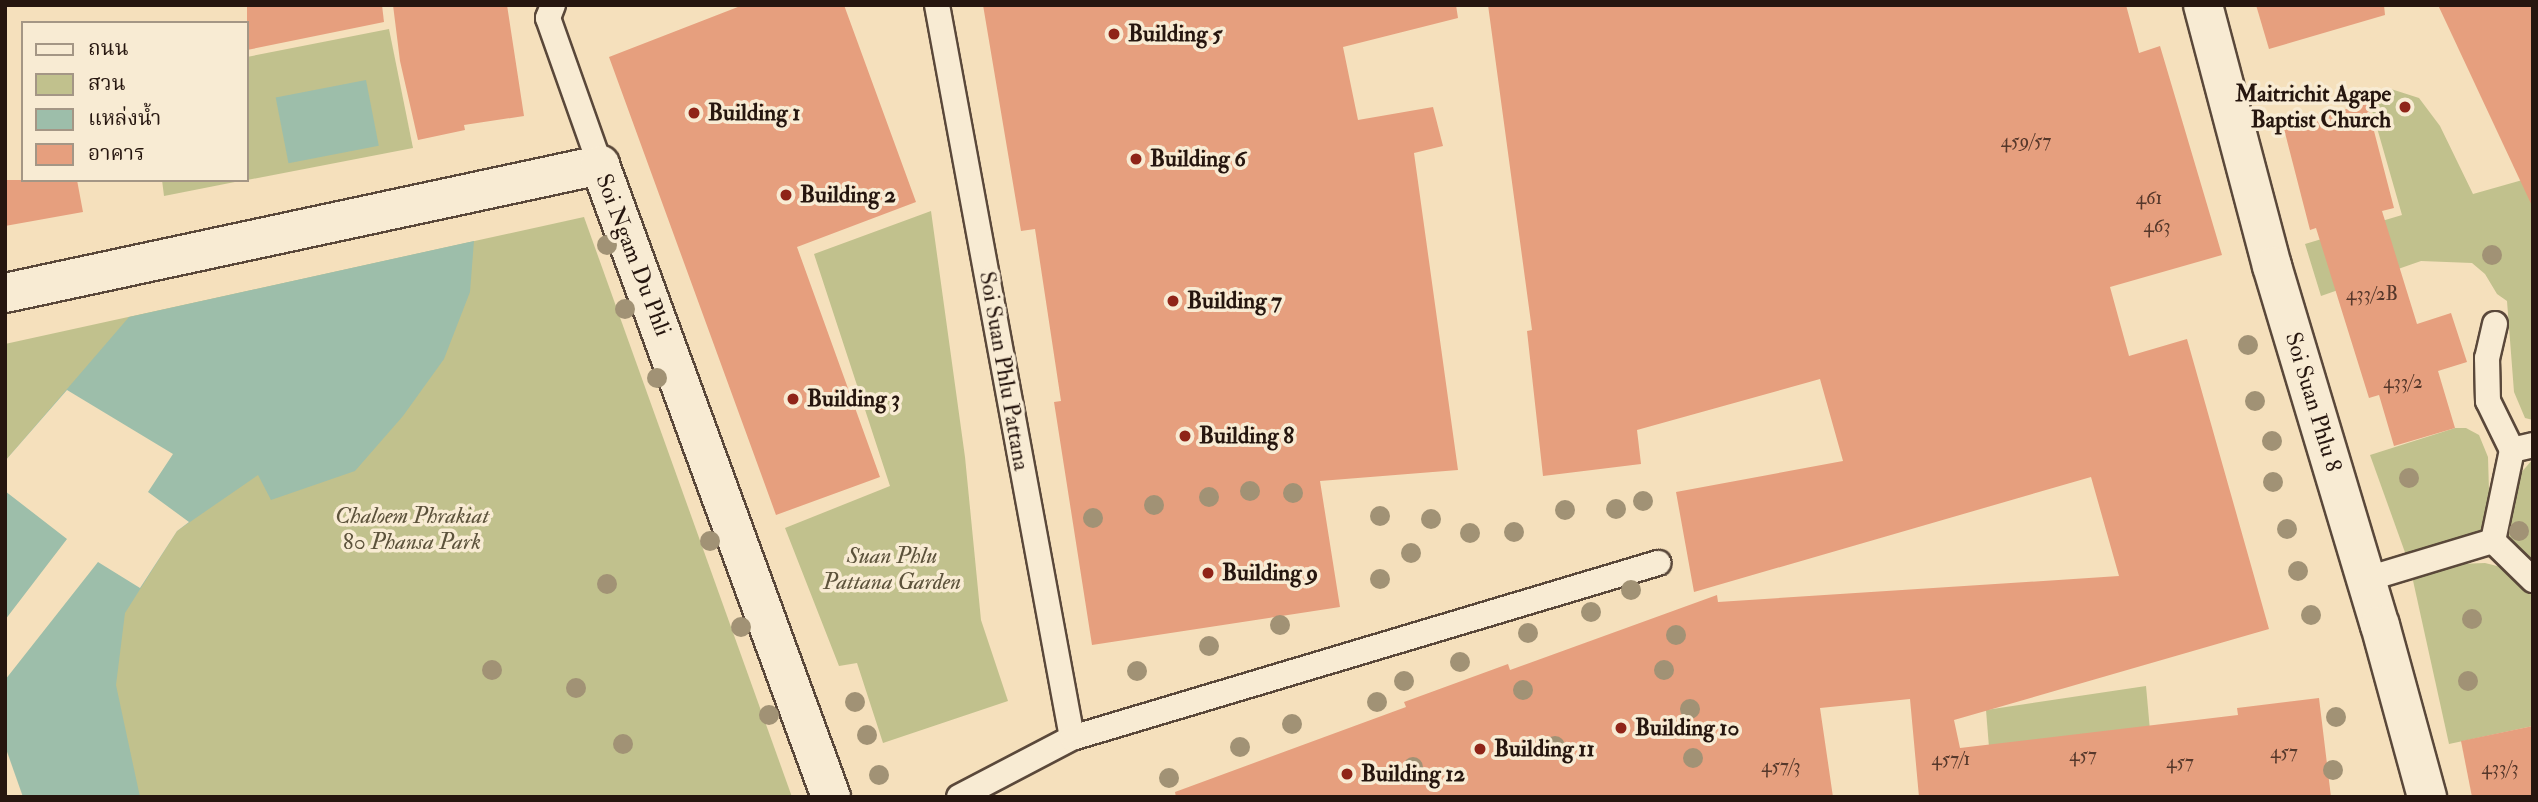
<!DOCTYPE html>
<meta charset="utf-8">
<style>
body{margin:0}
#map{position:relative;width:2538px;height:802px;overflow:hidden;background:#f5e0bc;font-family:"IM FELL Double Pica","Noto Serif Thai",serif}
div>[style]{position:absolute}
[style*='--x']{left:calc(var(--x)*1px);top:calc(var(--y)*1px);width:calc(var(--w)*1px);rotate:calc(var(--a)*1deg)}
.green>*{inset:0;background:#c1c18d}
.water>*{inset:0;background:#9dbeaa;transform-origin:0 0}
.pier>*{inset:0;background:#f5e0bc}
.building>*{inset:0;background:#e69f7e}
.roads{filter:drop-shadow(2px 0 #5a483a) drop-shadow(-2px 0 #5a483a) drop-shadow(0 2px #5a483a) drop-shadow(0 -2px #5a483a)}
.lane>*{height:24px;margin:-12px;padding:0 12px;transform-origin:12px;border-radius:12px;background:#f8ebd3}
.street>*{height:38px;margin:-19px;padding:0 19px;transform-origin:19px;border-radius:19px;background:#f8ebd3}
.secondary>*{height:38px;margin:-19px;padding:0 19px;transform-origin:19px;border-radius:19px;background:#f8ebd3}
.trees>*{width:20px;height:20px;margin:-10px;border-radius:50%;background:#a19275}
.dots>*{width:19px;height:19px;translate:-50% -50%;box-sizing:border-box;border:4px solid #f8ebd3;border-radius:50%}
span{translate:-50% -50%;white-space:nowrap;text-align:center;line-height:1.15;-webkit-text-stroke:7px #f8ebd3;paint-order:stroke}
.number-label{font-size:19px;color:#56382b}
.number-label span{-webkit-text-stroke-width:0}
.poi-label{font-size:23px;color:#26160f;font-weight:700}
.left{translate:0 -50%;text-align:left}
.right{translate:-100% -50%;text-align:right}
.street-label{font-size:23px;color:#26160f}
.park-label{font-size:23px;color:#5c523b;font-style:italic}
.frame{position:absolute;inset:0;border:7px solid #26160f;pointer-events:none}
.legend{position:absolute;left:21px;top:21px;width:228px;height:161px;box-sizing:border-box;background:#f8ebd3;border:2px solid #a49685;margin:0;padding:9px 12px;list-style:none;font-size:21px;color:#26160f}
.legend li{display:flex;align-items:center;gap:14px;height:35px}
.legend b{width:35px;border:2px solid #a49685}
</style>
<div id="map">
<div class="green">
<i style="clip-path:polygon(389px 29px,413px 148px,247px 180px,247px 57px)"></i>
<i style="clip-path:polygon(2391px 89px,2419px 98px,2440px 126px,2473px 194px,2533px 177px,2533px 420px,2525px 418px,2514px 392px,2507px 301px,2497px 294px,2485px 274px,2472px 263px,2421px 261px,2321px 296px,2305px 244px,2402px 215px,2367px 93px)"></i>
<i style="clip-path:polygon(162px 180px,245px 180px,164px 196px)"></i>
<i style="clip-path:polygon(931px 211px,965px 457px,981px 620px,1008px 701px,883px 743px,857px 663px,839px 666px,785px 528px,890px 486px,814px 254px)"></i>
<i style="clip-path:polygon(584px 217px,792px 797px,5px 797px,5px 344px)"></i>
<i style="clip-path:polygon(2455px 428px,2466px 428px,2479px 435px,2488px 457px,2490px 524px,2484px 537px,2407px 558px,2370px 455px)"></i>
<i style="clip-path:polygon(2533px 459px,2533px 564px,2509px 538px,2504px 509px,2512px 483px)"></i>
<i style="clip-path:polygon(2485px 563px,2509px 569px,2531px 591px,2533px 726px,2449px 744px,2412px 576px,2459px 564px)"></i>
<i style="clip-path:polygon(2146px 686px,2156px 797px,1993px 797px,1986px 710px)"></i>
</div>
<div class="water">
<i style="left:366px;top:80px;width:67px;height:92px;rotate:79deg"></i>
<i style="clip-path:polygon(474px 241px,470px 292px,444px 359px,403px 416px,355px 471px,271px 500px,258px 475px,177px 531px,125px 613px,116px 685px,140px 797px,5px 797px,5px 461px,129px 317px)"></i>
</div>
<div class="pier">
<i style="clip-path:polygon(67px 390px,173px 454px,148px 492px,189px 522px,177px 531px,140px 588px,98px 562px,5px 680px,5px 620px,67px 539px,5px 491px,5px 461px)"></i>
<i style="clip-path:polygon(5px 746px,23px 797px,5px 797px)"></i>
</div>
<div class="building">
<i style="clip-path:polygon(247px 5px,382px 5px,384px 22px,247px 50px)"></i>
<i style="clip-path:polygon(393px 5px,507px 5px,524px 116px,464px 125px,465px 130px,418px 140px,400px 61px)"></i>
<i style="clip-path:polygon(743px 5px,844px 5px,916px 202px,797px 247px,880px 477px,776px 515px,609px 57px)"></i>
<i style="clip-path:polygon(983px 5px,1456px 5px,1458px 18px,1343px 47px,1358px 120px,1433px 107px,1443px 146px,1414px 153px,1458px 470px,1320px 481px,1340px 607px,1092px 645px,1054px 402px,1061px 401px,1035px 229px,1021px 231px)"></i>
<i style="clip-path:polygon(1488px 5px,2126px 5px,2139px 53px,2160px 46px,2222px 255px,2110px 287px,2129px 356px,2187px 339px,2269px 629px,1954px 720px,1960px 748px,2238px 715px,2237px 708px,2319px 698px,2331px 797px,1919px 797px,1910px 699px,1820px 708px,1833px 797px,1176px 797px,1175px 792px,1406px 707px,1404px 702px,1508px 664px,1510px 670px,1717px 595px,1718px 602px,2119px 576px,2091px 477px,1694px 592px,1676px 492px,1843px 461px,1820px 379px,1637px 430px,1641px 464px,1543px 476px,1527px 331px,1532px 330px)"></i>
<i style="clip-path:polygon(2256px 5px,2384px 5px,2385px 15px,2269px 49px)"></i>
<i style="clip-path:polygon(2438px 5px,2533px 5px,2533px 208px)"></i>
<i style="clip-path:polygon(2367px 104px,2394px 208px,2382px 211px,2417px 324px,2451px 313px,2467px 362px,2438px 371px,2455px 428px,2394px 446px,2379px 395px,2369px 398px,2316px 228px,2310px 230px,2283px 125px)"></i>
<i style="clip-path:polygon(5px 180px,77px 180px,83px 212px,5px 226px)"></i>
<i style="clip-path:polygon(2533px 726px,2533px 797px,2472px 797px,2461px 741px)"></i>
</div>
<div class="roads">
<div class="lane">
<i style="--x:553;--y:5;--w:14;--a:111"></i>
<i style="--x:548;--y:18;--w:156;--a:70.5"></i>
<i style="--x:937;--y:5;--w:745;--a:79.56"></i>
<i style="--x:2495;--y:324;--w:35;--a:103"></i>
<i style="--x:2487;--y:358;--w:43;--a:88.7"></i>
<i style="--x:2488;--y:401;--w:55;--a:63.9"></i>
<i style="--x:2512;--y:450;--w:22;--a:-13"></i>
<i style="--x:2512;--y:450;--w:93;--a:101.8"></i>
<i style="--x:2493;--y:541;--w:56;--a:44.3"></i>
<i style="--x:2367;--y:579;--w:132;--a:-16.8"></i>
<i style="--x:959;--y:797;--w:127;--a:-27.6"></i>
<i style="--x:1072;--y:738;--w:612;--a:-16.63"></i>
</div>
<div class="street">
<i style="--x:2203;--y:5;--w:270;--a:75.2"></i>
<i style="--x:2272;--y:266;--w:375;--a:73.3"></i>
<i style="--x:2380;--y:625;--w:178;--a:74.7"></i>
</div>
<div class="secondary">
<i style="--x:5;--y:293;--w:609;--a:-12.14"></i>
<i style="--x:600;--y:165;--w:673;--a:69.92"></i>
</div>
</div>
<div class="trees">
<i style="left:607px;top:245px"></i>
<i style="left:2492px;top:255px"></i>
<i style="left:625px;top:309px"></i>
<i style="left:2248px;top:345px"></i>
<i style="left:657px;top:378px"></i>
<i style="left:2255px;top:401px"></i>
<i style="left:2272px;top:441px"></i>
<i style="left:2409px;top:478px"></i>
<i style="left:2273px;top:482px"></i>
<i style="left:1250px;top:491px"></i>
<i style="left:1293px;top:493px"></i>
<i style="left:1209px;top:497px"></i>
<i style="left:1643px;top:501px"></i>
<i style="left:1154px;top:505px"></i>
<i style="left:1616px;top:509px"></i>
<i style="left:1565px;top:510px"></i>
<i style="left:1380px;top:516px"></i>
<i style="left:1093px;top:518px"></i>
<i style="left:1431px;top:519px"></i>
<i style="left:2287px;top:529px"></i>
<i style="left:2519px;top:531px"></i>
<i style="left:1514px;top:532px"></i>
<i style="left:1470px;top:533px"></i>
<i style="left:710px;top:541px"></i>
<i style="left:1411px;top:553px"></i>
<i style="left:2298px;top:571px"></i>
<i style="left:1380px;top:579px"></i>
<i style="left:607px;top:584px"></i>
<i style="left:1631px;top:590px"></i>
<i style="left:1591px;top:612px"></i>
<i style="left:2311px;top:615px"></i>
<i style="left:2472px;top:619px"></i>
<i style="left:1280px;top:625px"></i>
<i style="left:741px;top:627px"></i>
<i style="left:1528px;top:633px"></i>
<i style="left:1676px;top:635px"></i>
<i style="left:1209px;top:646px"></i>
<i style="left:1460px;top:662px"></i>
<i style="left:492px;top:670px"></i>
<i style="left:1664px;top:670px"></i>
<i style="left:1137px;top:671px"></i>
<i style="left:1404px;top:681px"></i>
<i style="left:2468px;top:681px"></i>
<i style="left:576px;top:688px"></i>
<i style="left:1523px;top:690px"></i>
<i style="left:855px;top:702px"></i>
<i style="left:1377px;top:702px"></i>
<i style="left:1690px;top:709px"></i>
<i style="left:769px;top:715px"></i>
<i style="left:2336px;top:717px"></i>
<i style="left:1292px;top:724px"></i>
<i style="left:867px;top:735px"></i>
<i style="left:623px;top:744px"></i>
<i style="left:1555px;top:746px"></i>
<i style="left:1240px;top:747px"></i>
<i style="left:1693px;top:758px"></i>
<i style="left:1413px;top:767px"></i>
<i style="left:2333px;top:770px"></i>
<i style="left:879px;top:775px"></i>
<i style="left:1169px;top:778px"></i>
</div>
<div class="dots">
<i style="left:1114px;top:34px;background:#8f2418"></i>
<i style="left:2405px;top:107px;background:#8f2418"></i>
<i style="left:694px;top:113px;background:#8f2418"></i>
<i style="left:1136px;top:159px;background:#8f2418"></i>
<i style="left:786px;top:195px;background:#8f2418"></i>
<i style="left:1173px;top:301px;background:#8f2418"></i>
<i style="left:793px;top:399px;background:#8f2418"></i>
<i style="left:1185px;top:436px;background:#8f2418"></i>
<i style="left:1208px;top:573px;background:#8f2418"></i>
<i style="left:1621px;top:728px;background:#8f2418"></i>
<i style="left:1480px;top:749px;background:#8f2418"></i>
<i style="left:1347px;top:774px;background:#8f2418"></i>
</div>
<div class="number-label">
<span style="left:2026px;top:142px">459/57</span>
<span style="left:2149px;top:199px">461</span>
<span style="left:2157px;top:227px">463</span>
<span style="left:2372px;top:295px">433/2B</span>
<span style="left:2403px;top:383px">433/2</span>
<span style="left:2284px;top:753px">457</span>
<span style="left:2083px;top:756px">457</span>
<span style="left:1951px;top:760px">457/1</span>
<span style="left:2180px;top:763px">457</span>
<span style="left:1781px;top:767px">457/3</span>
<span style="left:2500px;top:769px">433/3</span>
</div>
<div class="poi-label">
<span class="left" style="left:1128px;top:34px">Building 5</span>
<span class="right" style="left:2391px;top:107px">Maitrichit Agape<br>Baptist Church</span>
<span class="left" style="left:708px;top:113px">Building 1</span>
<span class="left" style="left:1150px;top:159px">Building 6</span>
<span class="left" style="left:800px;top:195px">Building 2</span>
<span class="left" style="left:1187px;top:301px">Building 7</span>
<span class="left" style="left:807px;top:399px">Building 3</span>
<span class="left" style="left:1199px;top:436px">Building 8</span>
<span class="left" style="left:1222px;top:573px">Building 9</span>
<span class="left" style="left:1635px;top:728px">Building 10</span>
<span class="left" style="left:1494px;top:749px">Building 11</span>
<span class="left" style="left:1361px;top:774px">Building 12</span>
</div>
<div class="street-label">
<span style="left:633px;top:255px;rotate:69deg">Soi Ngam Du Phli</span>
<span style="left:1004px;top:371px;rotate:80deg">Soi Suan Phlu Pattana</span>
<span style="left:2313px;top:402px;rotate:73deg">Soi Suan Phlu 8</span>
</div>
<div class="park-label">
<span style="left:412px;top:529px">Chaloem Phrakiat<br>80 Phansa Park</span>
<span style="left:892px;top:569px">Suan Phlu<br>Pattana Garden</span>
</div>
<div class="frame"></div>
<ul class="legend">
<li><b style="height:9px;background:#f8ebd3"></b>ถนน</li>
<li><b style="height:19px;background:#c1c18d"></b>สวน</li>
<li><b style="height:19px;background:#9dbeaa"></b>แหล่งน้ำ</li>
<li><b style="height:19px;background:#e69f7e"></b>อาคาร</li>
</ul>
</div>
